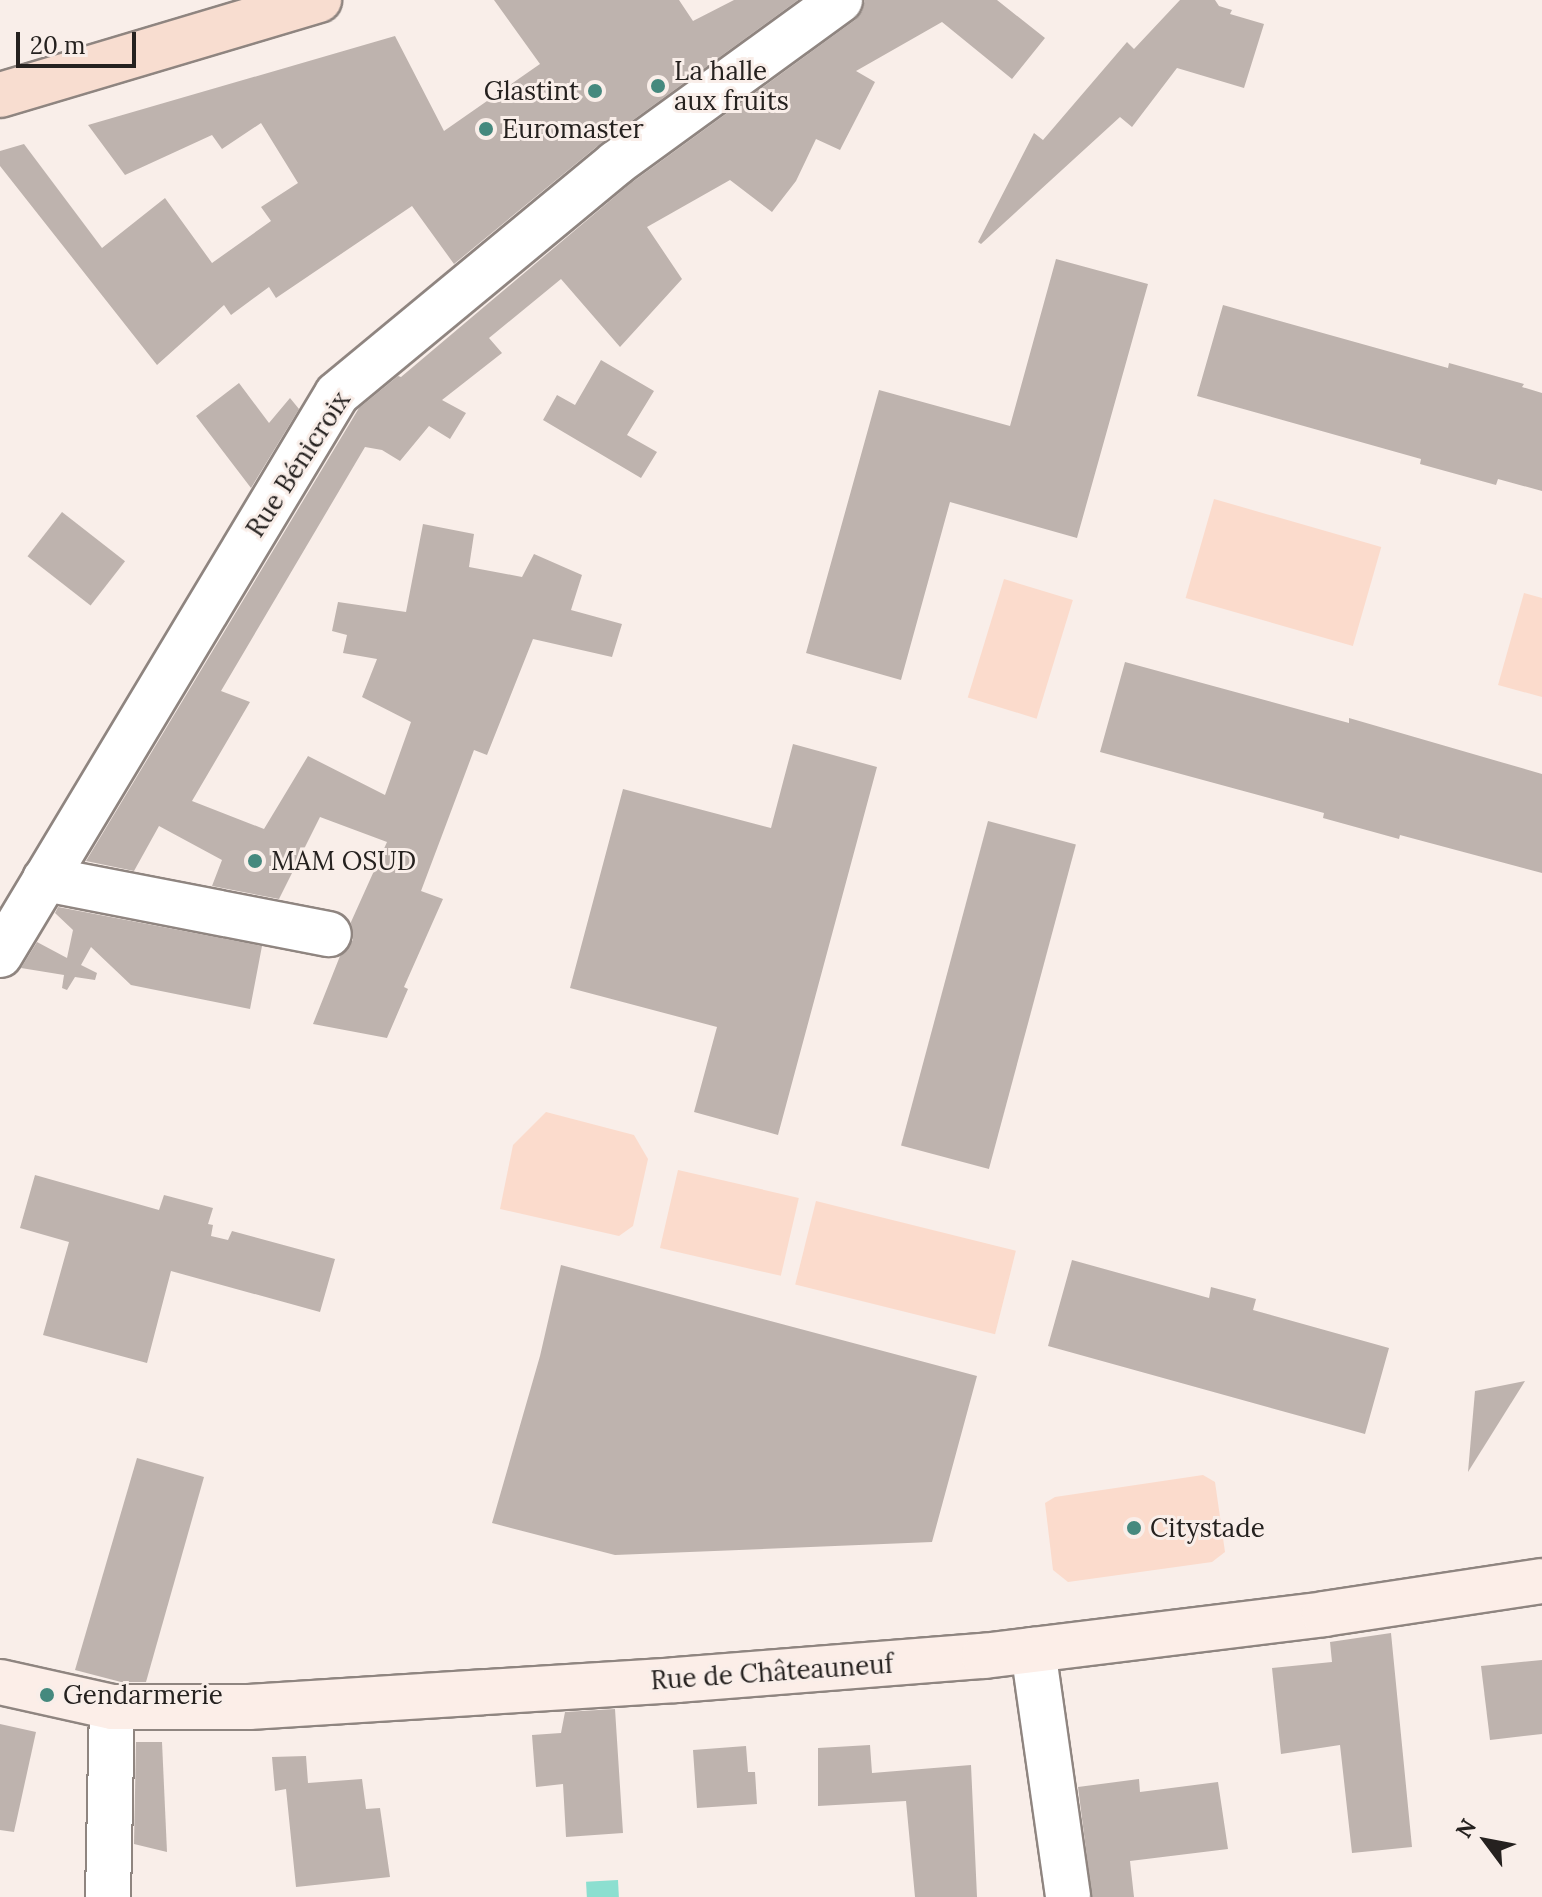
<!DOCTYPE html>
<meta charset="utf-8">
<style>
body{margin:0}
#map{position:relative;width:1542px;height:1897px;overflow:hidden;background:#f9eee9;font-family:Lora,serif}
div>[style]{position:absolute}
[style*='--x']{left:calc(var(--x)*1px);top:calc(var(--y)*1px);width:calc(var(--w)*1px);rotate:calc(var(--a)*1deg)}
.green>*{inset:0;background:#fbdbcc;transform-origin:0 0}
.water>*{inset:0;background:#8cdfd0;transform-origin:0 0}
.building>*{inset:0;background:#beb3ae;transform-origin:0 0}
.roads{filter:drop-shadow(2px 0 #8f8580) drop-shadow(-2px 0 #8f8580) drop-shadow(0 2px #8f8580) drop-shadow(0 -2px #8f8580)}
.minor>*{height:44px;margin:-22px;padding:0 22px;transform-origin:22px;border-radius:22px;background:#fff}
.secondary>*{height:44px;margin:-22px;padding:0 22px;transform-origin:22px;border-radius:22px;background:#fceee8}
.primary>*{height:44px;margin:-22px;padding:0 22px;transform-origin:22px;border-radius:22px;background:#f8ddd0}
.dots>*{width:22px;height:22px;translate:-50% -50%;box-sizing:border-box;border:4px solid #f9eee9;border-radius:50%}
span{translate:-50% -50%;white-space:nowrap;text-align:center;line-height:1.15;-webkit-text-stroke:6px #f9eee9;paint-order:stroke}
.poi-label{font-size:26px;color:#25211f}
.left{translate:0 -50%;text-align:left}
.right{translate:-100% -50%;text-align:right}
.street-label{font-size:26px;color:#25211f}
.north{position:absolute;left:1446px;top:1801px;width:80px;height:80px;-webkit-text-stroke:6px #f9eee9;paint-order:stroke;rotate:302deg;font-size:22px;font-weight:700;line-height:32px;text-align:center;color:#25211f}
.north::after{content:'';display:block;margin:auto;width:28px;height:36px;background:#25211f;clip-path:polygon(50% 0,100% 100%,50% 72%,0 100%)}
.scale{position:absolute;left:16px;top:32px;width:120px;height:36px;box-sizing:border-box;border:4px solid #25211f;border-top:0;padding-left:10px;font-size:24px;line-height:28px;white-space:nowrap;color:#25211f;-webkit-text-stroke:6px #f9eee9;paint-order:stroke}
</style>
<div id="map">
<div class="green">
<i style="left:1214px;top:499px;width:174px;height:103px;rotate:16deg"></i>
<i style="left:1004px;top:579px;width:72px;height:124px;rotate:17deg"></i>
<i style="clip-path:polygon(1524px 593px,1542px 598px,1542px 697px,1498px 685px)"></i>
<i style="clip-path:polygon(546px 1112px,634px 1135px,648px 1159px,633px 1226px,619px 1236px,500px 1209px,513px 1145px)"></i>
<i style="left:678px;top:1170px;width:124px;height:80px;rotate:13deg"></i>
<i style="left:816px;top:1201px;width:206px;height:86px;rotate:14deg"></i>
<i style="clip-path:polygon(1203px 1475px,1215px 1482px,1225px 1552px,1212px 1562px,1068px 1582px,1053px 1570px,1045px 1503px,1055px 1497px)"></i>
</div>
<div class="water">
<i style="left:618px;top:1880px;width:17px;height:32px;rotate:87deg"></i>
</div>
<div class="building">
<i style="clip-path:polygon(494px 0,679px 0,693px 21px,734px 0,798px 0,600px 144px,454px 264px,412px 206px,276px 298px,269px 287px,231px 315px,224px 305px,157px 365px,0 166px,0 151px,24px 144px,102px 248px,165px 198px,212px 263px,271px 221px,261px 207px,298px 183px,261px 123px,222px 149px,212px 135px,125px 175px,88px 125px,395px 36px,444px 131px,540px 64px)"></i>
<i style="clip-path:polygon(865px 0,997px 0,1045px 38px,1012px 79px,942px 22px,856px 71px,875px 82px,840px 150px,816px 139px,796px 181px,772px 212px,730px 180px,647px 227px,682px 279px,620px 347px,561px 279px,489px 338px,502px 353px,442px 400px,466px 413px,450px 439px,429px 426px,400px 461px,382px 450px,365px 447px,221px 691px,250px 702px,192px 801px,264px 829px,308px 756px,385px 795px,411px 722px,362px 697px,377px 659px,343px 653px,347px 635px,332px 631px,338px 602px,406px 612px,423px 524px,474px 534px,469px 567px,522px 577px,534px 554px,582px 575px,571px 610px,622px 624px,612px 657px,533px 639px,487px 755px,474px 750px,441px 838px,421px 891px,443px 899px,404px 987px,408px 989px,387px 1038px,313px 1024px,340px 956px,353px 940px,351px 922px,387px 842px,320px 817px,279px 899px,212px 886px,222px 860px,159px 826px,134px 871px,86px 861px,359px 408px,398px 376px,401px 377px,631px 183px,855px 20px,862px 11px)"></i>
<i style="clip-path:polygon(1180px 0,1215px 0,1219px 6px,1232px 10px,1230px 14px,1264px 24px,1244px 88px,1177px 68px,1132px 127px,1120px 117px,981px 244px,978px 242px,1034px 133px,1043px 140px,1127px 42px,1134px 49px)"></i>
<i style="clip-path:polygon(1056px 259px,1148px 284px,1077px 538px,950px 502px,901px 680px,806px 653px,879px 390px,1010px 426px)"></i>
<i style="clip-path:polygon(1223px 305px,1448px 368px,1449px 363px,1524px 384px,1522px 387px,1542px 393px,1542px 491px,1498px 479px,1496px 485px,1420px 464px,1421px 459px,1197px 396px)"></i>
<i style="clip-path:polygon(601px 360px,654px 391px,627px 435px,657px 452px,641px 478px,543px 420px,557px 395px,575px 405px)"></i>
<i style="clip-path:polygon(239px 383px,269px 423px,290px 398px,299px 409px,251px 488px,196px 416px)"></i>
<i style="left:62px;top:512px;width:80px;height:56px;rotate:38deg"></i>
<i style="clip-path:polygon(1125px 662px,1349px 723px,1349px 718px,1542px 774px,1542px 873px,1400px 835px,1399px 839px,1323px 818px,1324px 813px,1100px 752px)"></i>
<i style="clip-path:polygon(793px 744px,877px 767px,778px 1135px,694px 1112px,717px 1027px,570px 988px,623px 789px,771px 828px)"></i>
<i style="left:988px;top:821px;width:91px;height:336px;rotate:15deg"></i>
<i style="clip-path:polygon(58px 907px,262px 946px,250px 1009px,131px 985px,91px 947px,81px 965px,97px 973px,95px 980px,75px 977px,67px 990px,62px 988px,64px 975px,21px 968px,37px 942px,67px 958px,73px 930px,55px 913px)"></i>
<i style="clip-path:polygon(35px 1175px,159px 1210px,164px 1195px,213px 1208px,208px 1224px,213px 1225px,211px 1236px,228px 1240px,232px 1231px,335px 1259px,320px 1312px,171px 1271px,147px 1363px,43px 1335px,69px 1242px,20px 1228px)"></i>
<i style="clip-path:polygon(1072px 1260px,1209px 1298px,1211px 1287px,1256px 1299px,1253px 1310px,1389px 1348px,1365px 1434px,1048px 1346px)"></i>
<i style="clip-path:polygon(561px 1265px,977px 1376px,932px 1542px,615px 1555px,492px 1523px,540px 1356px)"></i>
<i style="clip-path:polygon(1525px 1381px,1468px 1472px,1475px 1391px)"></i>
<i style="clip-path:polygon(137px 1458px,204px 1477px,146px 1682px,121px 1682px,75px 1670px)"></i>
<i style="clip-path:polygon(1391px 1633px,1412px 1847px,1352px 1853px,1340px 1745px,1281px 1754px,1272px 1668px,1332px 1662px,1330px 1642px)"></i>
<i style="clip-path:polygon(1542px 1660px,1542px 1734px,1490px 1740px,1481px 1666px)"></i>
<i style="clip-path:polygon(615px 1709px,623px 1833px,566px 1837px,563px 1784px,536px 1787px,532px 1735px,561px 1733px,565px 1712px)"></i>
<i style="clip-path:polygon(0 1724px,36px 1732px,14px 1832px,0 1830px)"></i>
<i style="clip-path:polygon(136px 1742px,162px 1742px,167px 1852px,134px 1844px)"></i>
<i style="clip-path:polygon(870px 1745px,872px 1773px,971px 1765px,977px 1897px,915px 1897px,906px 1801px,818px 1806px,818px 1748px)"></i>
<i style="clip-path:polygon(746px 1746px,748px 1772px,755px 1772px,757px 1804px,697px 1808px,693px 1750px)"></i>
<i style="clip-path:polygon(306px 1756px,308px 1783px,362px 1779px,366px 1809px,380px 1808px,390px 1877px,296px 1887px,286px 1789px,275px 1791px,272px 1757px)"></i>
<i style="clip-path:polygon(1139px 1779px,1140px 1792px,1218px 1782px,1228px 1849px,1130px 1861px,1134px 1897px,1092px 1897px,1078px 1787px)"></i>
</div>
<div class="roads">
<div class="minor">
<i style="--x:45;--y:879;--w:289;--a:11"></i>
<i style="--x:0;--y:955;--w:654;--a:-59.01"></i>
<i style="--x:337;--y:394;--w:362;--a:-39.6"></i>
<i style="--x:616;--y:163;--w:277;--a:-36"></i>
<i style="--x:1033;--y:1650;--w:249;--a:81.9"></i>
<i style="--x:108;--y:1897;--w:190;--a:-88.8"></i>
</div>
<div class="secondary">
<i style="--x:0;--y:1682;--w:115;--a:12.6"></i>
<i style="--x:112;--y:1707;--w:137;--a:0"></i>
<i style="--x:249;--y:1707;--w:428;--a:-3.6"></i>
<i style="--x:676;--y:1680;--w:309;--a:-4.5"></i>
<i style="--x:984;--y:1656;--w:343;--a:-7"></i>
<i style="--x:1324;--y:1614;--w:220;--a:-8.6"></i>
</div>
<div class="primary">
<i style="--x:0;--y:95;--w:333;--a:-16.6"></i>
</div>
</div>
<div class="dots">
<i style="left:658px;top:86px;background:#45897e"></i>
<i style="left:595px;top:91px;background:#45897e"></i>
<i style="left:486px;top:129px;background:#45897e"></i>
<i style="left:255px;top:861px;background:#45897e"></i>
<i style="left:1134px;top:1528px;background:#45897e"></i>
<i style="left:47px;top:1695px;background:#45897e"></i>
</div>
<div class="poi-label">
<span class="left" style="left:674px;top:86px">La halle<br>aux fruits</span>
<span class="right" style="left:579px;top:91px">Glastint</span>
<span class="left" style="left:502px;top:129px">Euromaster</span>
<span class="left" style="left:271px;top:861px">MAM OSUD</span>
<span class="left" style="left:1150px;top:1528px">Citystade</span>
<span class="left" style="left:63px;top:1695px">Gendarmerie</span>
</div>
<div class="street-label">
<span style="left:298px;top:464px;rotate:-57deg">Rue Bénicroix</span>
<span style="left:772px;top:1672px;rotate:-4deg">Rue de Châteauneuf</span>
</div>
<div class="north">N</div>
<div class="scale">20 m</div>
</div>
